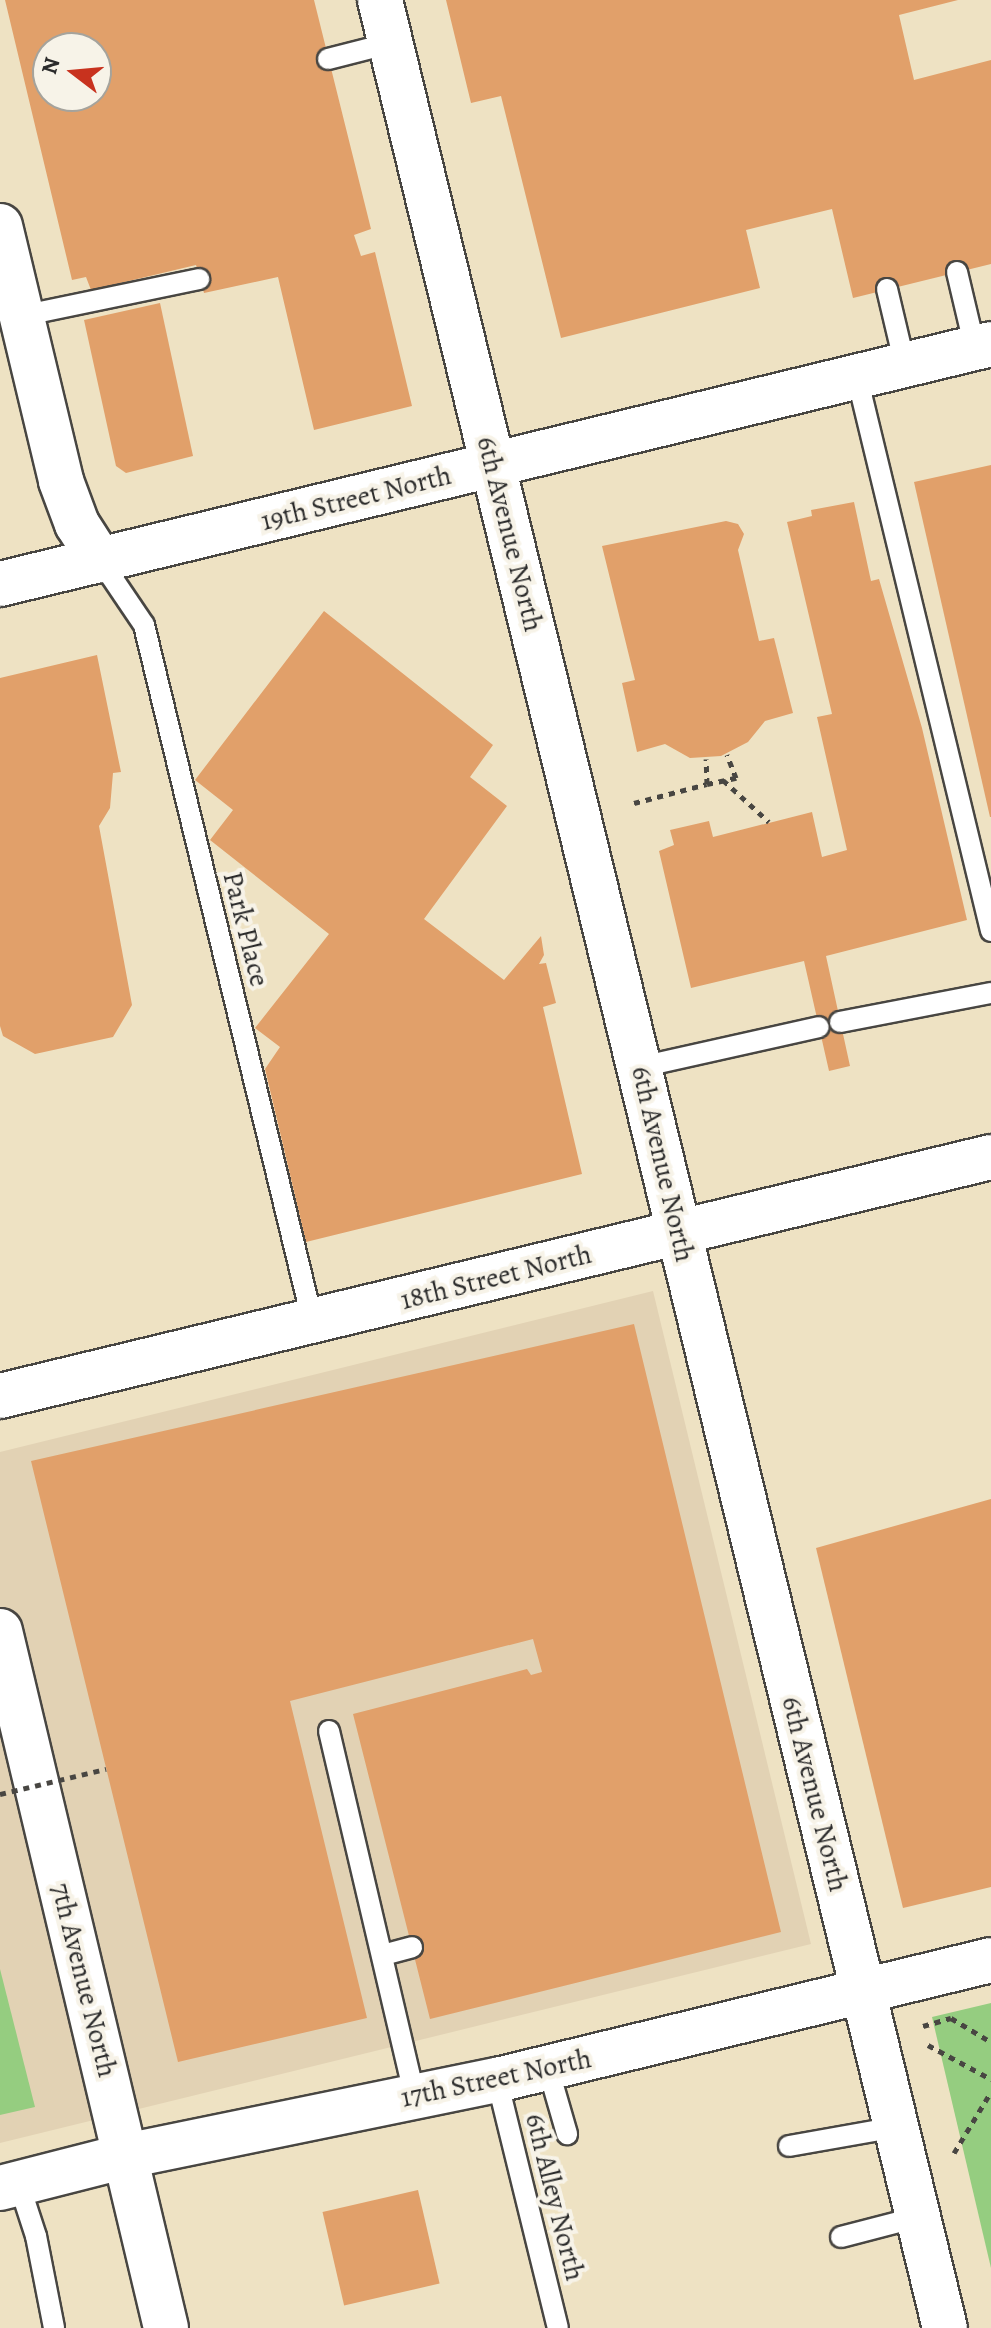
<!DOCTYPE html>
<style>
body{margin:0}
#map{position:relative;width:991px;height:2328px;overflow:hidden;background:#eee2c3;font-family:Alegreya,serif}
div>[style]{position:absolute}
[style*='--x']{left:calc(var(--x)*1px);top:calc(var(--y)*1px);width:calc(var(--w)*1px);rotate:calc(var(--a)*1deg)}
.built>*{inset:0;background:#e2d2b4}
.green>*{inset:0;background:#95cd80}
.building>*{inset:0;background:#e1a06a;transform-origin:0 0}
.path>*{height:5px;margin-top:-2.5px;transform-origin:0;background:repeating-linear-gradient(90deg,#484642 0 6px,transparent 0 12px)}
.roads{filter:drop-shadow(2px 0 #484642) drop-shadow(-2px 0 #484642) drop-shadow(0 2px #484642) drop-shadow(0 -2px #484642)}
.service>*{height:20px;margin:-10px;padding:0 10px;transform-origin:10px;border-radius:10px;background:#fff}
.tertiary>*{height:44px;margin:-22px;padding:0 22px;transform-origin:22px;border-radius:22px;background:#fff}
.secondary>*{height:44px;margin:-22px;padding:0 22px;transform-origin:22px;border-radius:22px;background:#fff}
.path-bridge>*{height:5px;margin-top:-2.5px;transform-origin:0;background:repeating-linear-gradient(90deg,#484642 0 6px,transparent 0 12px)}
span{translate:-50% -50%;white-space:nowrap;text-align:center;line-height:1.15;-webkit-text-stroke:8px #f7f3e8;paint-order:stroke}
.street-label{font-size:28px;color:#2b2b2b}
.north{position:absolute;left:32px;top:32px;width:80px;height:80px;box-sizing:border-box;background:#f7f3e8;border:2px solid #a5a39c;border-radius:50%;rotate:286deg;font-size:22px;font-weight:700;line-height:32px;text-align:center;color:#2b2b2b}
.north::after{content:'';display:block;margin:auto;width:28px;height:36px;background:#c8321e;clip-path:polygon(50% 0,100% 100%,50% 72%,0 100%)}
</style>
<div id="map">
<div class="built">
<i style="clip-path:polygon(653px 1291px,811px 1944px,0 2143px,0 1452px)"></i>
</div>
<div class="green">
<i style="clip-path:polygon(0 1969px,35px 2107px,0 2115px)"></i>
<i style="clip-path:polygon(991px 2003px,991px 2268px,932px 2017px)"></i>
</div>
<div class="building">
<i style="clip-path:polygon(evenodd,5px 0,314px 0,371px 229px,354px 235px,361px 256px,375px 252px,412px 406px,314px 430px,278px 277px,204px 293px,196px 265px,91px 290px,86px 277px,72px 280px,5px 0,48px 48px,96px 48px,96px 96px,48px 96px,48px 48px)"></i>
<i style="clip-path:polygon(446px 0,958px 0,899px 15px,914px 80px,991px 60px,991px 264px,853px 298px,832px 209px,746px 230px,760px 288px,561px 338px,501px 96px,471px 103px)"></i>
<i style="clip-path:polygon(160px 303px,193px 456px,126px 473px,116px 466px,84px 320px)"></i>
<i style="clip-path:polygon(991px 465px,991px 817px,990px 817px,914px 482px)"></i>
<i style="clip-path:polygon(854px 502px,871px 581px,879px 579px,922px 728px,967px 920px,826px 956px,850px 1066px,829px 1071px,804px 961px,691px 988px,659px 851px,674px 845px,670px 830px,709px 821px,713px 837px,812px 812px,822px 857px,847px 850px,817px 717px,832px 714px,787px 522px,812px 516px,811px 510px)"></i>
<i style="clip-path:polygon(726px 521px,738px 524px,744px 534px,738px 550px,759px 641px,774px 638px,793px 713px,765px 721px,748px 742px,721px 756px,690px 758px,665px 744px,637px 752px,622px 683px,635px 680px,602px 546px)"></i>
<i style="clip-path:polygon(324px 611px,493px 745px,470px 777px,507px 806px,424px 919px,504px 980px,541px 936px,544px 955px,539px 964px,546px 963px,556px 1003px,543px 1007px,582px 1174px,306px 1242px,265px 1069px,280px 1047px,255px 1028px,329px 934px,210px 840px,233px 810px,195px 780px)"></i>
<i style="clip-path:polygon(97px 655px,121px 772px,113px 773px,110px 808px,99px 826px,132px 1005px,113px 1037px,35px 1054px,3px 1036px,0 1026px,0 678px)"></i>
<i style="clip-path:polygon(634px 1324px,781px 1932px,430px 2019px,353px 1714px,527px 1669px,531px 1675px,542px 1672px,533px 1639px,290px 1701px,367px 2018px,178px 2062px,31px 1461px)"></i>
<i style="clip-path:polygon(991px 1499px,991px 1887px,903px 1908px,816px 1548px)"></i>
<i style="left:418px;top:2190px;width:96px;height:98px;rotate:77deg"></i>
</div>
<div class="path">
<i style="--x:723;--y:780;--w:62;--a:42.4"></i>
<i style="--x:707;--y:784;--w:30;--a:-12"></i>
<i style="--x:736;--y:778;--w:25;--a:-111"></i>
<i style="--x:634;--y:803;--w:75;--a:-14.6"></i>
<i style="--x:707;--y:784;--w:25;--a:-92"></i>
<i style="--x:923;--y:2026;--w:29;--a:-16"></i>
<i style="--x:951;--y:2018;--w:47;--a:31"></i>
<i style="--x:928;--y:2045;--w:72;--a:28.4"></i>
<i style="--x:954;--y:2153;--w:71;--a:-58.8"></i>
</div>
<div class="roads">
<div class="service">
<i style="--x:328;--y:59;--w:65;--a:-14.3"></i>
<i style="--x:957;--y:272;--w:78;--a:76.7"></i>
<i style="--x:887;--y:289;--w:78;--a:76.7"></i>
<i style="--x:21;--y:316;--w:182;--a:-11.7"></i>
<i style="--x:857;--y:377;--w:570;--a:76.4"></i>
<i style="--x:100;--y:560;--w:78;--a:55.9"></i>
<i style="--x:144;--y:625;--w:718;--a:76.39"></i>
<i style="--x:840;--y:1022;--w:154;--a:-10.9"></i>
<i style="--x:640;--y:1067;--w:183;--a:-12.6"></i>
<i style="--x:329;--y:1731;--w:376;--a:76.8"></i>
<i style="--x:383;--y:1955;--w:30;--a:-15"></i>
<i style="--x:548;--y:2068;--w:69;--a:73.9"></i>
<i style="--x:497;--y:2080;--w:255;--a:76.2"></i>
<i style="--x:789;--y:2146;--w:110;--a:-10"></i>
<i style="--x:19;--y:2184;--w:55;--a:71.9"></i>
<i style="--x:36;--y:2236;--w:94;--a:78.9"></i>
<i style="--x:841;--y:2237;--w:80;--a:-14.6"></i>
</div>
<div class="tertiary">
<i style="--x:0;--y:226;--w:262;--a:76.5"></i>
<i style="--x:61;--y:481;--w:46;--a:69.6"></i>
<i style="--x:77;--y:524;--w:43;--a:57.4"></i>
<i style="--x:0;--y:1396;--w:1019;--a:-13.56"></i>
<i style="--x:0;--y:1631;--w:716;--a:76.6"></i>
<i style="--x:0;--y:2188;--w:130;--a:-14.3"></i>
<i style="--x:126;--y:2156;--w:379;--a:-11.6"></i>
<i style="--x:497;--y:2080;--w:508;--a:-13.65"></i>
</div>
<div class="secondary">
<i style="--x:380;--y:0;--w:2396;--a:76.36"></i>
<i style="--x:0;--y:584;--w:1020;--a:-13.61"></i>
</div>
</div>
<div class="path-bridge">
<i style="--x:0;--y:1794;--w:109;--a:-13.3"></i>
</div>
<div class="street-label">
<span style="left:356px;top:498px;rotate:-14deg">19th Street North</span>
<span style="left:510px;top:534px;rotate:76deg">6th Avenue North</span>
<span style="left:246px;top:929px;rotate:76deg">Park Place</span>
<span style="left:663px;top:1164px;rotate:77deg">6th Avenue North</span>
<span style="left:496px;top:1277px;rotate:-14deg">18th Street North</span>
<span style="left:815px;top:1794px;rotate:76deg">6th Avenue North</span>
<span style="left:84px;top:1980px;rotate:76deg">7th Avenue North</span>
<span style="left:496px;top:2078px;rotate:-12deg">17th Street North</span>
<span style="left:555px;top:2197px;rotate:76deg">6th Alley North</span>
</div>
<div class="north">N</div>
</div>
